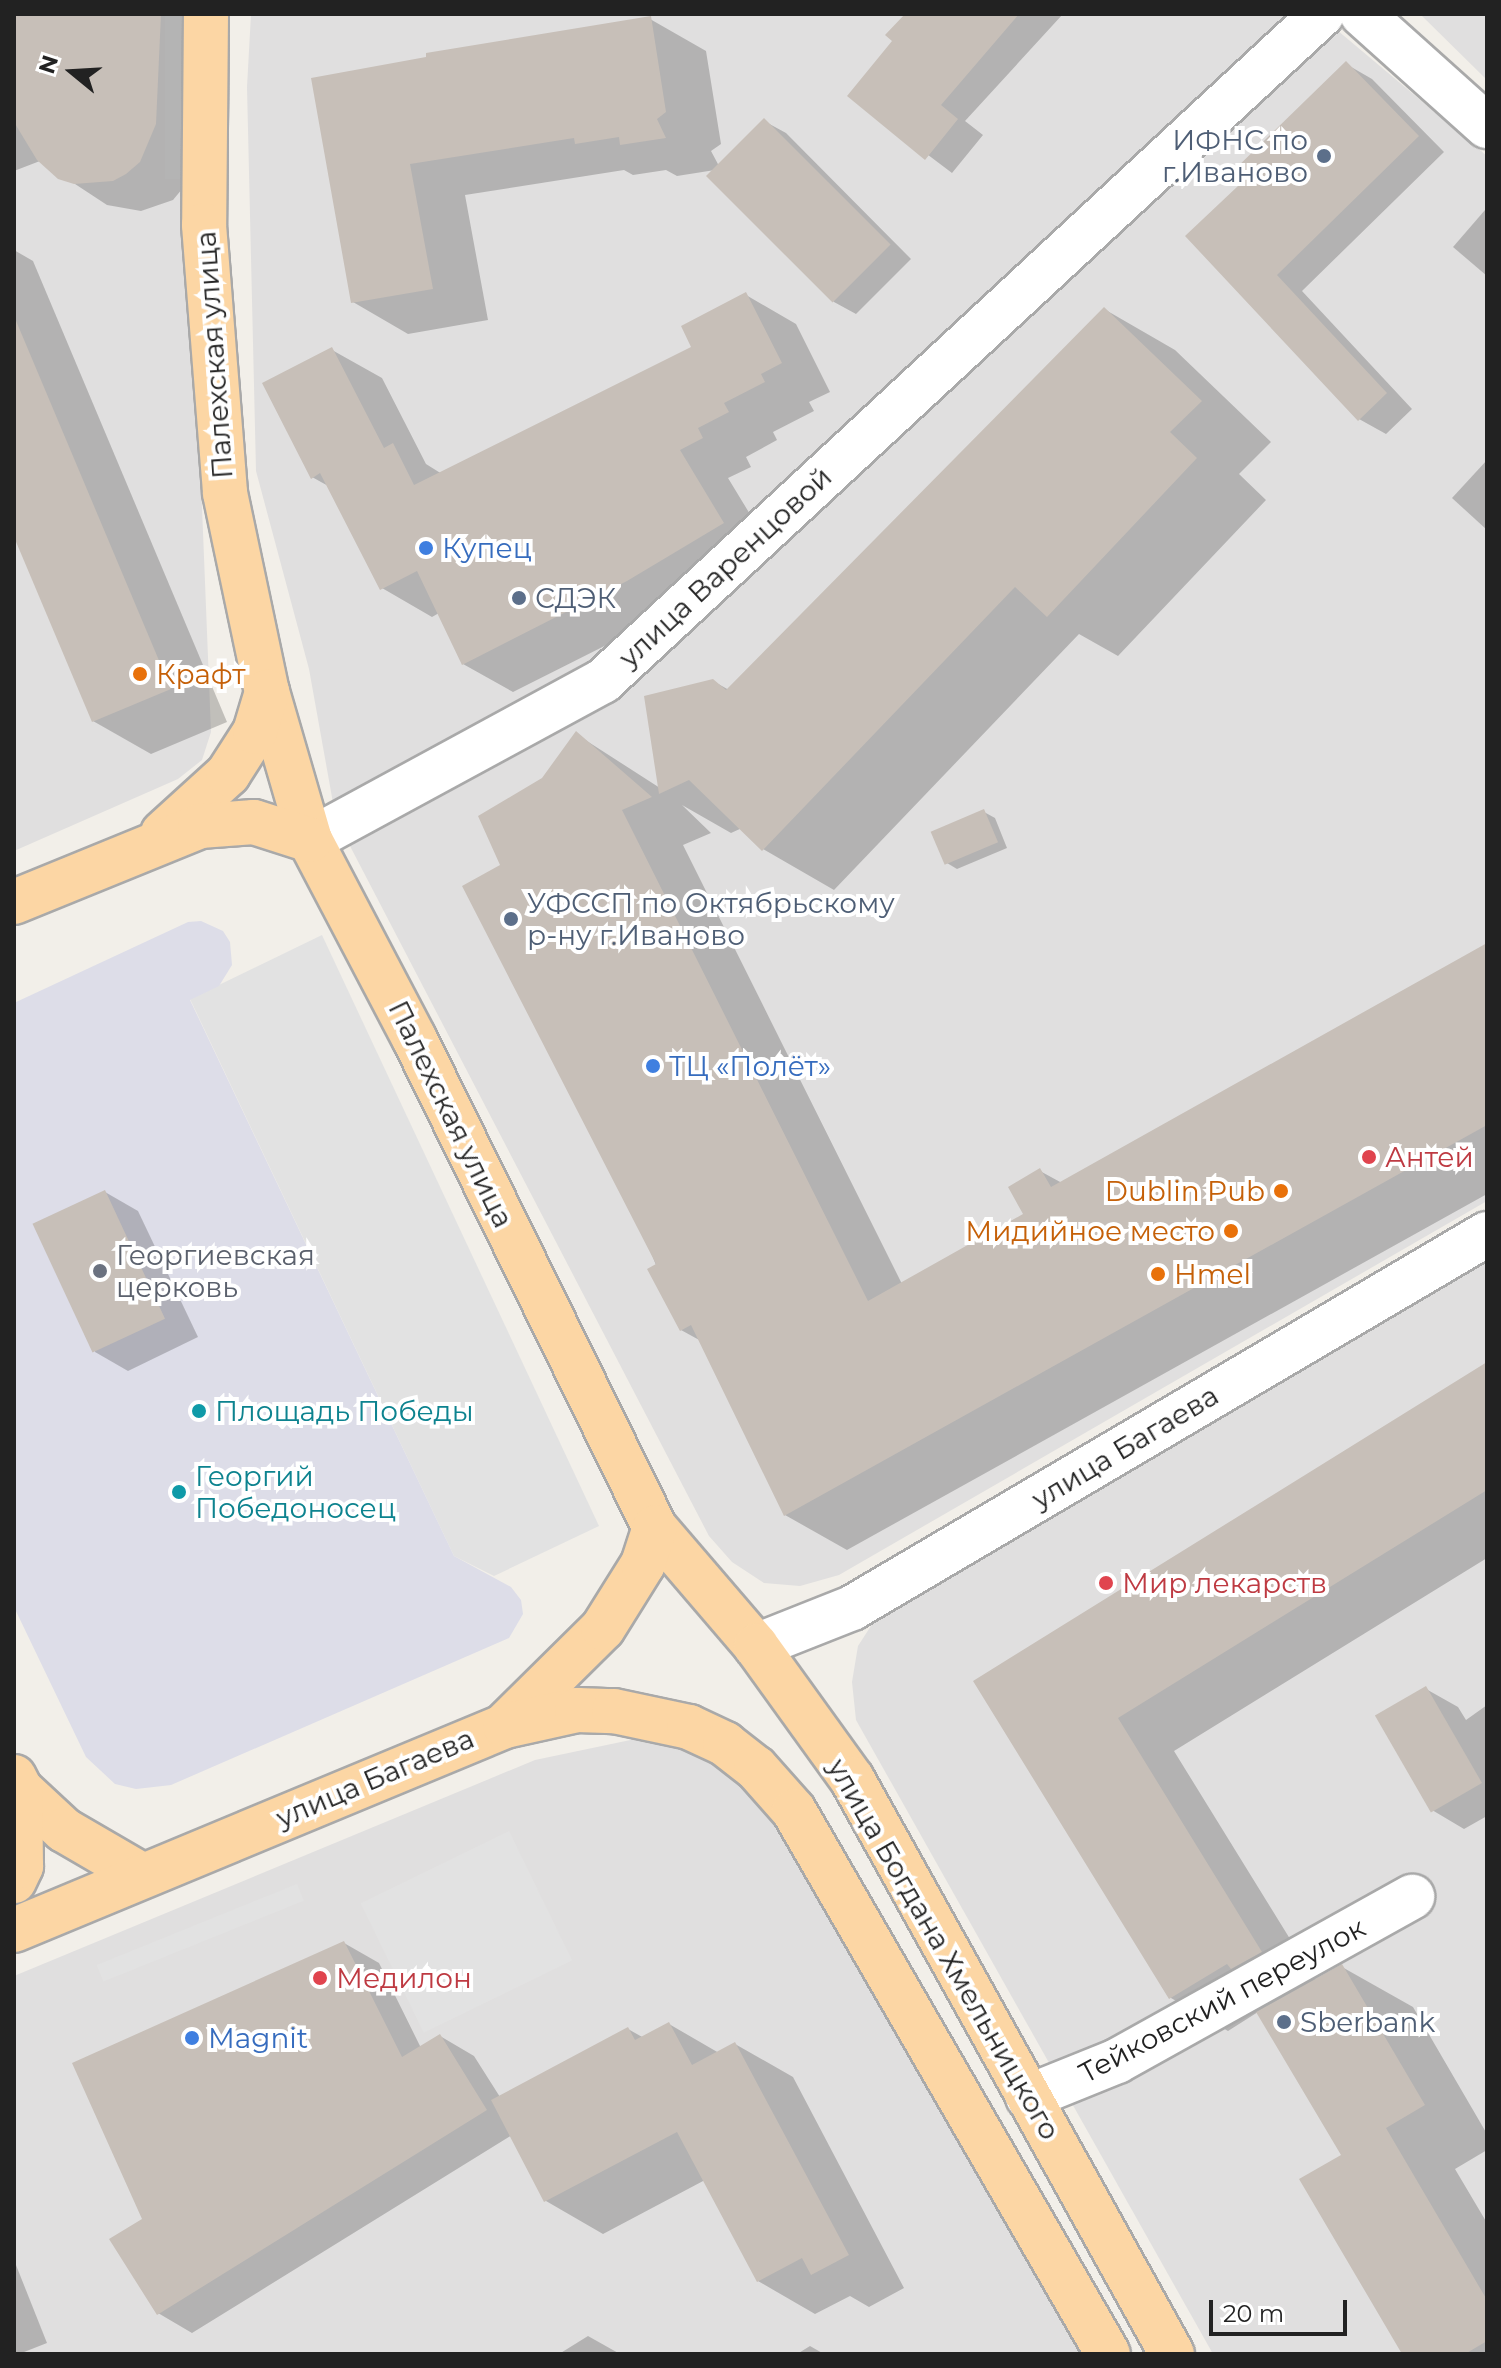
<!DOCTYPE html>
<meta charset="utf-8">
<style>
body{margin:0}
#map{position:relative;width:1501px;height:2368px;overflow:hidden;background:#f2efe9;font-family:Montserrat,sans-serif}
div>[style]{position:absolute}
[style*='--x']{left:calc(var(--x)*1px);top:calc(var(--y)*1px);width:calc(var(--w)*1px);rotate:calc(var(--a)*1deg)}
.residential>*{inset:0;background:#e0dfdf}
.parking>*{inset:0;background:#e2e2e2;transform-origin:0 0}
.plaza>*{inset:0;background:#dddde8}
.shadow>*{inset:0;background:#0003}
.building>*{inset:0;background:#c7bfb8;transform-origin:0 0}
.roads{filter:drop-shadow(2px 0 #a9a9a9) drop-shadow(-2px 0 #a9a9a9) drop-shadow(0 2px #a9a9a9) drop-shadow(0 -2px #a9a9a9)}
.minor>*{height:44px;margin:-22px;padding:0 22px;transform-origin:22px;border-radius:22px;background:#fff}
.major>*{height:44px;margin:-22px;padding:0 22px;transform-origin:22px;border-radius:22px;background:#fcd6a4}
.dots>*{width:22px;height:22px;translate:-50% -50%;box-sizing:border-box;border:4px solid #fff;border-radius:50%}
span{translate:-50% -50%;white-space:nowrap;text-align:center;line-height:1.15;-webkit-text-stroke:8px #fff;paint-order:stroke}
.service-label{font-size:28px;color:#4e5e75}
.right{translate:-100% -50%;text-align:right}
.left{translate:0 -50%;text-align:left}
.street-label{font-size:28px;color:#222}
.shop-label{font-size:28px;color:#366cbe}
.food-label{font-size:28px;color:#c56008}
.health-label{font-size:28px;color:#be3a42}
.worship-label{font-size:28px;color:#5b616d}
.culture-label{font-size:28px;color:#0d838f}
.frame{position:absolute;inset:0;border:16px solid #222;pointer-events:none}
.north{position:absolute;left:32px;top:32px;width:80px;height:80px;-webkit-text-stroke:6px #fff;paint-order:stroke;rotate:288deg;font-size:22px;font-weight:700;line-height:32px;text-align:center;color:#222}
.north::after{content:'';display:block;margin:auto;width:28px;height:36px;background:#222;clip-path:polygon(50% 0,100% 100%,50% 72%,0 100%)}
.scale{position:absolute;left:1209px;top:2300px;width:138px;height:36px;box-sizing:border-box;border:4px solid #222;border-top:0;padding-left:10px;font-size:24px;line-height:28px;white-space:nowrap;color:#222;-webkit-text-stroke:6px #fff;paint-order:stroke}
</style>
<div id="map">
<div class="residential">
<i style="clip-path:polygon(14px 14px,194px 14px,201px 482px,211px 732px,202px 760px,178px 779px,14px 851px)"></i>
<i style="clip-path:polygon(251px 14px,1305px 14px,1337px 30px,1487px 156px,1487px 1201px,839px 1575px,800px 1586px,764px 1583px,732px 1562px,709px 1536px,338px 823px,593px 670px,335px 814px,309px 669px,256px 471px,247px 87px)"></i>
<i style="clip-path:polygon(1420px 14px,1487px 14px,1487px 80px)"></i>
<i style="clip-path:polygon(1487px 1258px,1487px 2354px,1213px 2354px,856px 1720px,852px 1682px,858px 1646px,878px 1615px)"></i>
<i style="clip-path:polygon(640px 1738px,684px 1748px,727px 1772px,767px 1812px,1085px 2354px,14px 2354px,14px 1976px,535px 1760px)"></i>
</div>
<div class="parking">
<i style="left:165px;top:14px;width:23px;height:165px"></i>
<i style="clip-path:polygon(322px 935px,599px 1526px,494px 1576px,454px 1556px,190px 999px)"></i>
<i style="left:509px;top:1831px;width:144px;height:165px;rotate:64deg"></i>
<i style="left:297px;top:1884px;width:18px;height:216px;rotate:68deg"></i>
</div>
<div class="plaza">
<i style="clip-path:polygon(201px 921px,223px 931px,230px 942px,232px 965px,219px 986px,190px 1000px,454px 1556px,511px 1587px,521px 1600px,523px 1614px,509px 1638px,171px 1785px,136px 1789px,115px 1784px,86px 1757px,14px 1607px,14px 1003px,188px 922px)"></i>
</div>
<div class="shadow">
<i style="clip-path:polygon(14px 14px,208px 14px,197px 171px,173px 200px,141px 211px,107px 205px,40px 161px,14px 171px)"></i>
<i style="clip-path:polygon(907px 14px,1063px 14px,965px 121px,983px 135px,952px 173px,850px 96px,894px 41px)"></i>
<i style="clip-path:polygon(650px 19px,706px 51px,721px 144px,711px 151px,719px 166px,764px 121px,786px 133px,911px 259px,856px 314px,834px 302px,715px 170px,677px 176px,666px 170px,633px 175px,624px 170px,465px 195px,488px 320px,408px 334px,353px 302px,313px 79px)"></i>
<i style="clip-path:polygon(1346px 64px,1372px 79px,1444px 152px,1302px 291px,1412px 409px,1386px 434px,1359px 419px,1188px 236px,1240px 186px)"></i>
<i style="clip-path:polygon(1485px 210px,1487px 211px,1487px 276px,1453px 247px)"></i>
<i style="clip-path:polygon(14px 250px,33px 261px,227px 722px,151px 754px,93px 721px,14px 532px)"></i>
<i style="clip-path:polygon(746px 295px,796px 324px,830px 392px,809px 402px,814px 411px,773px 432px,777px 440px,746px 457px,751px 467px,728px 478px,773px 552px,678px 609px,513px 692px,463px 664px,439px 613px,432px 617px,382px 588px,330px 487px,312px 477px,332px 350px,382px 378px,426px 464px,442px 474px,694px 347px)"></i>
<i style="clip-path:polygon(1104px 309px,1175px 350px,1271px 442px,1239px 474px,1266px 500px,1118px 656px,1079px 634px,834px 890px,763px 849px,742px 828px,731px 833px,682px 805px,711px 833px,683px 845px,902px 1284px,1026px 1215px,1040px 1171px,1062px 1183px,1487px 946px,1487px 1194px,847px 1550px,785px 1515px,701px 1341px,681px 1330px,502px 866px,544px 779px,576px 734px,660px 788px,713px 681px,729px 690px)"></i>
<i style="clip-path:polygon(1487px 460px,1487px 530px,1452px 498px)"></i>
<i style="clip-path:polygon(984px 812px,995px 818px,1007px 848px,957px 869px,947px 863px)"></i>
<i style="clip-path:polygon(105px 1192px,138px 1211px,198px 1337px,128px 1371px,95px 1352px)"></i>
<i style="clip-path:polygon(1487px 1365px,1487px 1558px,1174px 1751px,1316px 1981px,1342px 1967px,1413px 2007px,1487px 2134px,1487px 2150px,1455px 2169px,1487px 2223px,1487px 2354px,1404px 2354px,1343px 2156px,1258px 2012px,1228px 2031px,1171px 1998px,976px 1681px)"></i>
<i style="clip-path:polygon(1426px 1689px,1458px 1707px,1466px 1720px,1487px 1705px,1487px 1816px,1464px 1829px,1432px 1810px)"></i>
<i style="clip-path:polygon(344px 1943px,379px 1963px,421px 2048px,440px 2036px,474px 2056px,500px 2097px,628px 2029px,644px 2038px,669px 2024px,719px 2053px,735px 2044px,793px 2077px,904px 2288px,869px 2307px,850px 2296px,815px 2314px,758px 2281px,705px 2180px,603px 2234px,546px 2201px,512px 2135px,192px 2333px,158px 2313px,145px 2219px)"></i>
<i style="clip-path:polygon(14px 2260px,47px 2343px,19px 2354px,14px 2354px)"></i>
<i style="clip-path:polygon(588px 2336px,620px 2354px,559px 2354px)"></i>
<i style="clip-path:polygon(810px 2346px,824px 2354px,797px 2354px)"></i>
</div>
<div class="building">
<i style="clip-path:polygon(14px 14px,161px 14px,156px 124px,140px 162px,126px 174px,113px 181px,74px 184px,58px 179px,37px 160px,14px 122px)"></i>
<i style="clip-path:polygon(905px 14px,1019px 14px,941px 105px,958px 119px,925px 160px,847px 96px,892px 41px,885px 35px)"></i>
<i style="clip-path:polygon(651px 16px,666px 112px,657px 119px,666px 138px,620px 145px,619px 137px,575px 144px,574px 138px,410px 164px,433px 289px,351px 303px,311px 78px,426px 57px,426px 53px)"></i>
<i style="clip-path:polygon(1346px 61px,1419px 136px,1277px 275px,1387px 393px,1358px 421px,1185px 236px,1238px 186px,1228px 176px)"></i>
<i style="left:764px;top:118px;width:179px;height:82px;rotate:45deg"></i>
<i style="clip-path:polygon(746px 292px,782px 363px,761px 374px,765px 382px,724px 403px,729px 412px,698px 428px,703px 438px,680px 450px,724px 523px,627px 581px,462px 665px,417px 571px,380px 590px,320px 473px,311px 479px,262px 383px,332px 347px,384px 448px,393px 443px,414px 485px,691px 347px,681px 326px)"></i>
<i style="clip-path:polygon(1104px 307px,1202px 401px,1170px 432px,1197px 458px,1047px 617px,1015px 587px,762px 851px,689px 780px,659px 794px,644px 696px,713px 679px,726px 690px)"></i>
<i style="clip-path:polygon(14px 316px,171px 689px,92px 722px,14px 537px)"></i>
<i style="clip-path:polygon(576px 731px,652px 797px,622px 810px,868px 1301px,1023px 1214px,1008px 1187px,1040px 1168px,1051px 1187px,1487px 943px,1487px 1125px,784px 1516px,691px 1325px,680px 1331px,647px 1269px,656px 1264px,462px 886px,500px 865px,478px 816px,542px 778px)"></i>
<i style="left:984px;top:809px;width:36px;height:58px;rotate:67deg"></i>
<i style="left:105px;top:1190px;width:142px;height:80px;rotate:65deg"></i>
<i style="clip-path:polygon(1487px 1362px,1487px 1490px,1118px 1718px,1262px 1952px,1231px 1969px,1227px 1964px,1169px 1999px,973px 1681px)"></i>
<i style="left:1426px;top:1686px;width:112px;height:59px;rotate:60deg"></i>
<i style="clip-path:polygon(344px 1941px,402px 2057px,440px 2034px,487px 2110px,157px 2315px,109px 2239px,142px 2219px,72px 2063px)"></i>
<i style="clip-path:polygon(1342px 1964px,1425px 2105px,1386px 2128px,1487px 2300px,1487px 2341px,1465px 2354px,1402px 2354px,1299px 2179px,1341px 2155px,1256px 2012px)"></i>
<i style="clip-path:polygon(669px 2022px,692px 2065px,735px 2042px,849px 2255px,811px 2275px,802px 2258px,757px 2282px,677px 2132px,544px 2202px,491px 2100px,628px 2027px,635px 2040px)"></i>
</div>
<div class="roads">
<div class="minor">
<i style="--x:1362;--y:14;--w:168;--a:41.9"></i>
<i style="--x:310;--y:840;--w:333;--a:-28.5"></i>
<i style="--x:603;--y:681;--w:981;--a:-42.85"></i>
<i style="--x:756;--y:1646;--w:103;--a:-21.6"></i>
<i style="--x:852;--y:1608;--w:737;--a:-30.5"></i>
<i style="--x:1028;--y:2097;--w:96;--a:-22"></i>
<i style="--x:1117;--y:2061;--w:338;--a:-29.1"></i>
</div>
<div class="major">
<i style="--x:206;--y:14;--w:211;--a:90.5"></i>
<i style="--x:204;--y:225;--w:269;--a:85.5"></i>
<i style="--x:225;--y:493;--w:203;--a:78.1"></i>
<i style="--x:267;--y:692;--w:154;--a:73.8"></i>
<i style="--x:310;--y:840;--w:224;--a:62.3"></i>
<i style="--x:414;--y:1038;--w:546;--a:63.81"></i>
<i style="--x:655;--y:1528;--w:155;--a:49.4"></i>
<i style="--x:756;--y:1646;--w:164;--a:54.2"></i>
<i style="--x:852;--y:1779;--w:658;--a:60.9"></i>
<i style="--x:163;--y:833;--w:88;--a:-42.2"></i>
<i style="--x:228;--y:774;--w:50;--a:-57.3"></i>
<i style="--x:255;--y:732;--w:42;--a:-73.3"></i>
<i style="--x:14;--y:902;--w:201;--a:-22.2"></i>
<i style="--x:200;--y:826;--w:54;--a:-4.2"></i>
<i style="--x:254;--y:822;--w:59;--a:17.8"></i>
<i style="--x:506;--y:1724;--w:136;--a:-44.7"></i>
<i style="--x:603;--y:1628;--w:75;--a:-58"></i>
<i style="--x:643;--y:1564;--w:38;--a:-72"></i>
<i style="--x:14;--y:1777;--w:13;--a:63"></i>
<i style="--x:20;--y:1789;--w:60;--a:43"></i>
<i style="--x:64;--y:1830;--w:91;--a:30.2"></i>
<i style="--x:14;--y:1881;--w:17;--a:-65"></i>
<i style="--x:21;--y:1866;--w:77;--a:-90.7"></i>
<i style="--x:14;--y:1930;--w:532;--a:-22.56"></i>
<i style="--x:505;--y:1726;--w:74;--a:-12.5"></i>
<i style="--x:577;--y:1710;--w:37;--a:2"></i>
<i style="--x:614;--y:1711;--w:77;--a:12"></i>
<i style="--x:689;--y:1727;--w:40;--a:25"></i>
<i style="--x:725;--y:1744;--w:39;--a:38"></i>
<i style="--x:756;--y:1768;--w:57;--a:48.5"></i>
<i style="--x:794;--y:1811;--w:627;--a:59.96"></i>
</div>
</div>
<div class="dots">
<i style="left:1324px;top:156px;background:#5c6f8a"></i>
<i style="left:426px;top:548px;background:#3f7fe0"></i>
<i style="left:519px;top:598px;background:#5c6f8a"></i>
<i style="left:140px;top:674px;background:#e8710a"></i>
<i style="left:511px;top:919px;background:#5c6f8a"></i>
<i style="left:653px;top:1066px;background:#3f7fe0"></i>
<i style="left:1369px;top:1157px;background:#e0444e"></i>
<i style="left:1281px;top:1191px;background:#e8710a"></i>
<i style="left:1231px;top:1231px;background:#e8710a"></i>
<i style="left:100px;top:1271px;background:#6b7280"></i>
<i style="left:1158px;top:1274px;background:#e8710a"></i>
<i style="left:199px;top:1411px;background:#0f9aa8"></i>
<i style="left:179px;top:1492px;background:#0f9aa8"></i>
<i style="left:1106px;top:1583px;background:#e0444e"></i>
<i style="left:320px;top:1978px;background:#e0444e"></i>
<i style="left:1284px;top:2022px;background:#5c6f8a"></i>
<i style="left:192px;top:2038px;background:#3f7fe0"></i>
</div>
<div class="service-label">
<span class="right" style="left:1308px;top:156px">ИФНС по<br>г.Иваново</span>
<span class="left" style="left:535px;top:598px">СДЭК</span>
<span class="left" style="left:527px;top:919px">УФССП по Октябрьскому<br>р-ну г.Иваново</span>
<span class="left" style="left:1300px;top:2022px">Sberbank</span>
</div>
<div class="street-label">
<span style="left:214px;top:355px;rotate:-94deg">Палехская улица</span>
<span style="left:725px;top:567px;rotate:-43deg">улица Варенцовой</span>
<span style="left:451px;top:1114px;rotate:64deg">Палехская улица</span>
<span style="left:1125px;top:1447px;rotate:-31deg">улица Багаева</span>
<span style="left:375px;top:1778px;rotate:-23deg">улица Багаева</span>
<span style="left:944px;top:1949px;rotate:60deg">улица Богдана Хмельницкого</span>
<span style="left:1222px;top:2000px;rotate:-28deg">Тейковский переулок</span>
</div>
<div class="shop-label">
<span class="left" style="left:442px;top:548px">Купец</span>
<span class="left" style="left:669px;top:1066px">ТЦ «Полёт»</span>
<span class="left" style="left:208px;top:2038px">Magnit</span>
</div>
<div class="food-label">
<span class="left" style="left:156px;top:674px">Крафт</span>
<span class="right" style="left:1265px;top:1191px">Dublin Pub</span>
<span class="right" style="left:1215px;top:1231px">Мидийное место</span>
<span class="left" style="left:1174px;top:1274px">Hmel</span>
</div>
<div class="health-label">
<span class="left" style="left:1385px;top:1157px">Антей</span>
<span class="left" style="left:1122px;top:1583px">Мир лекарств</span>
<span class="left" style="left:336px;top:1978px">Медилон</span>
</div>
<div class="worship-label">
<span class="left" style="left:116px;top:1271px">Георгиевская<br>церковь</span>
</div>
<div class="culture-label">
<span class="left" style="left:215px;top:1411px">Площадь Победы</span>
<span class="left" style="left:195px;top:1492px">Георгий<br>Победоносец</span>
</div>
<div class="frame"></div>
<div class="north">N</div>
<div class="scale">20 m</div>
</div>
